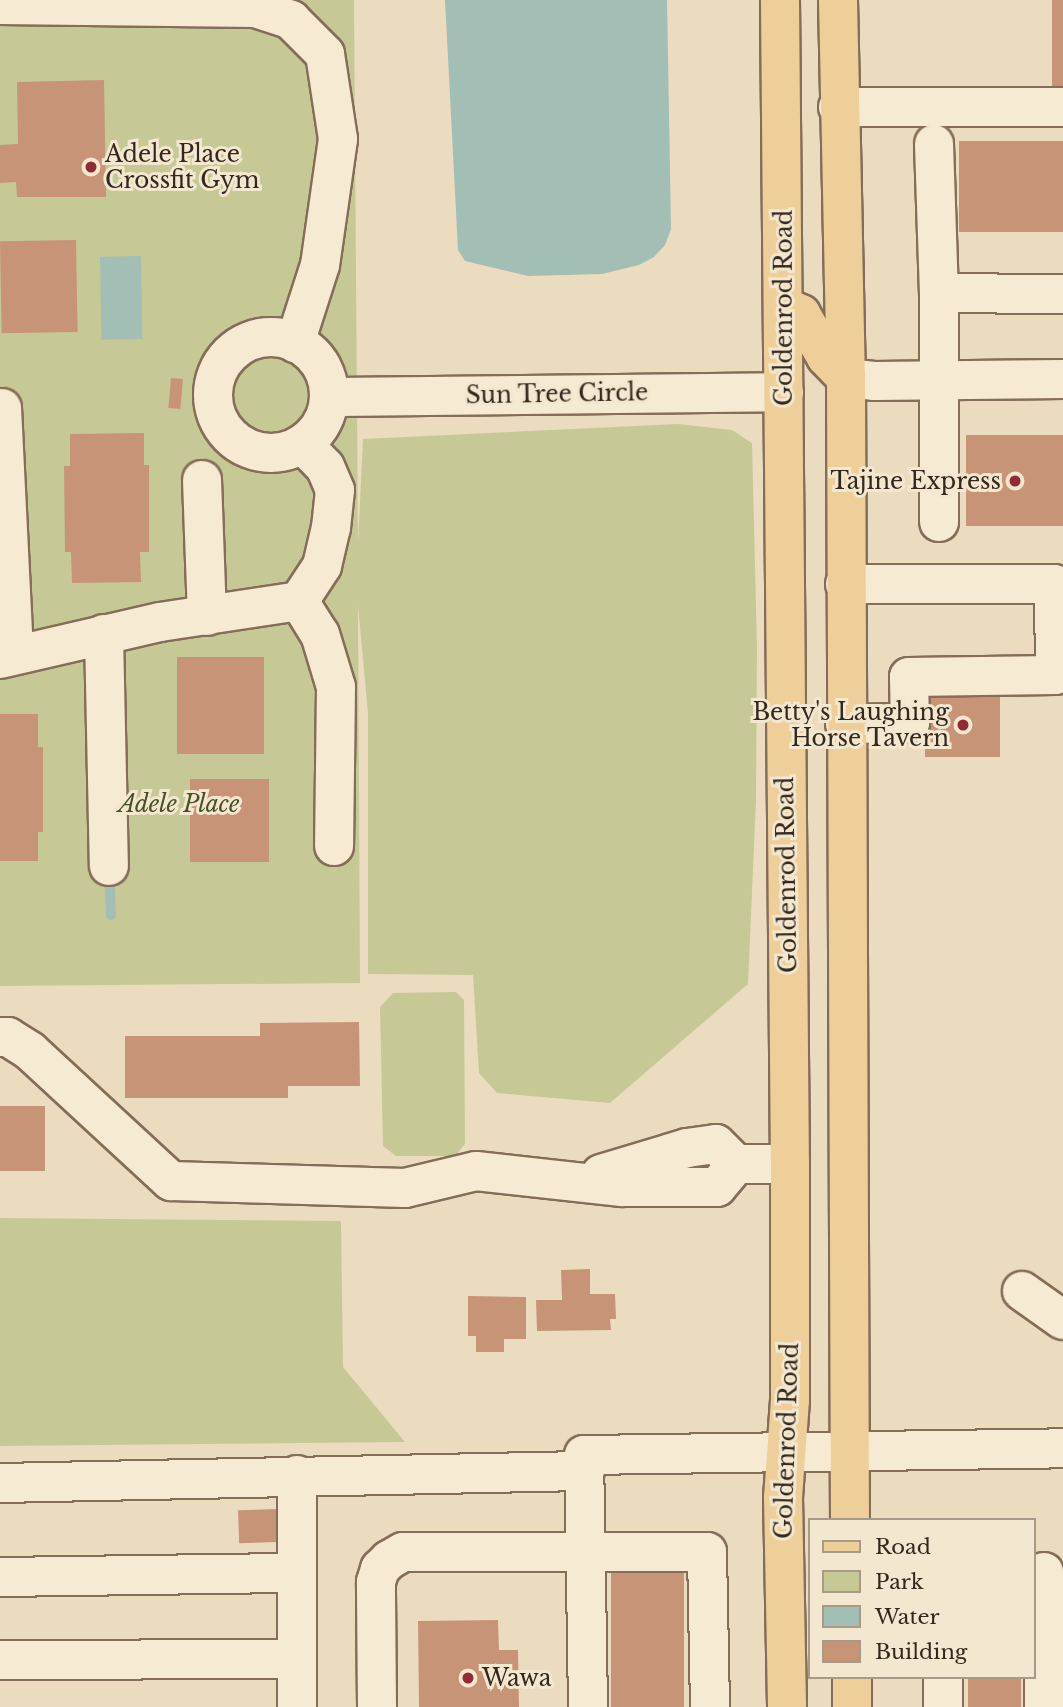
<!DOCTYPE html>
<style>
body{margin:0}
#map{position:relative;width:1063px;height:1707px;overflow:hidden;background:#ebdcc0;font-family:"Libre Baskerville",serif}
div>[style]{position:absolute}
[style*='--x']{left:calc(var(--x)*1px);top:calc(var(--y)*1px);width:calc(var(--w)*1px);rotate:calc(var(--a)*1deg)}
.green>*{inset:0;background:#c6c995}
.water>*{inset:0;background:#a3beb4;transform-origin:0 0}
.stream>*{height:10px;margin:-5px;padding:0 5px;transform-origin:5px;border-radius:5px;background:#a3beb4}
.building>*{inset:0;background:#c89478;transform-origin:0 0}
.roads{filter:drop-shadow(2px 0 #846d59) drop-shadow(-2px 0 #846d59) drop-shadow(0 2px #846d59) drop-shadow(0 -2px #846d59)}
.minor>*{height:38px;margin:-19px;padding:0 19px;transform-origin:19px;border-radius:19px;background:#f7ead3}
.minor>.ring{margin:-19px;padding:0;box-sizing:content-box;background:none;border:38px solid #f7ead3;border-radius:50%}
.major>*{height:38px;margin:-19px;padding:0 19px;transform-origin:19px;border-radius:19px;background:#eece99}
.dots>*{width:19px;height:19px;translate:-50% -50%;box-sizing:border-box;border:4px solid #f3e7d0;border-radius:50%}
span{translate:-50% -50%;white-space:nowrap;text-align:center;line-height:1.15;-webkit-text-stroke:6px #f3e7d0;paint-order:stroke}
.poi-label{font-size:23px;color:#34271d}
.left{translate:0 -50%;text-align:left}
.right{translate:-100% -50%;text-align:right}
.street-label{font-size:23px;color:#34271d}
.park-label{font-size:23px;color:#475024;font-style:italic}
.legend{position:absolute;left:808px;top:1518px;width:228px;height:161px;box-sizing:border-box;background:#f3e7d0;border:2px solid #a79a88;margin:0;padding:9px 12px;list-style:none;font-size:21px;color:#34271d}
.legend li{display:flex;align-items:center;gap:14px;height:35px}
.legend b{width:35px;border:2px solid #a79a88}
</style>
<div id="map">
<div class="green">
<i style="clip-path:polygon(0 0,354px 0,358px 543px,363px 439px,678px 424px,732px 430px,752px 443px,757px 647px,756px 801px,748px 984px,610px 1103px,497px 1093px,479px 1073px,473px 975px,368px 974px,368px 713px,358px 606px,360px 983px,0 986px)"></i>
<i style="clip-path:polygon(456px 992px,464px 1000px,465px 1144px,455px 1156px,396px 1156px,383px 1146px,380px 1007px,393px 993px)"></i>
<i style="clip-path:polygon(0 1218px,341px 1221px,343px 1367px,405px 1442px,0 1446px)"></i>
</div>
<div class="water">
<i style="clip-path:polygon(445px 0,667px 0,671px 229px,665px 245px,654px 257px,639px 265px,602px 274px,528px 276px,465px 261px,458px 250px)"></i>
<i style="left:141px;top:256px;width:83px;height:41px;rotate:89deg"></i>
</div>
<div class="stream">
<i style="--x:109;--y:874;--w:41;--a:87.2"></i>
</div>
<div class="building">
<i style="left:1052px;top:0;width:11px;height:99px"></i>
<i style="clip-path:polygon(104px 80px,106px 197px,17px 197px,16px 182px,0 183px,0 145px,18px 144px,17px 82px)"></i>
<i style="left:1063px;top:141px;width:91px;height:104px;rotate:90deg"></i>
<i style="left:76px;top:240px;width:92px;height:76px;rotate:89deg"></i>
<i style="left:171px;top:378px;width:12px;height:30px;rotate:5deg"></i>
<i style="clip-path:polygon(144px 433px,144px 465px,149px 465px,149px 552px,140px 552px,141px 582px,72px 583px,71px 552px,65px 552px,64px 466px,70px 466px,70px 434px)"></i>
<i style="left:1063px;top:435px;width:91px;height:97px;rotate:90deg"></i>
<i style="left:177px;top:657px;width:87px;height:97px"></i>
<i style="left:1000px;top:693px;width:64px;height:75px;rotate:90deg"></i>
<i style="clip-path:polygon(0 714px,38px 714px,38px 747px,43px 747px,43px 832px,38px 832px,38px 861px,0 861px)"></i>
<i style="left:190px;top:779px;width:79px;height:83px"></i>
<i style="clip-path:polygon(359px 1022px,360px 1086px,288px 1086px,288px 1098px,125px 1098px,125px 1036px,260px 1036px,260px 1023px)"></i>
<i style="left:45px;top:1106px;width:65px;height:45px;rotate:90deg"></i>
<i style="clip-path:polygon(590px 1269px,590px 1294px,615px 1294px,616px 1319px,610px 1319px,611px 1330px,537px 1331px,536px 1300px,562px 1300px,561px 1270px)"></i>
<i style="clip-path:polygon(468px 1296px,526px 1297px,526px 1339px,504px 1339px,504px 1352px,476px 1352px,476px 1336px,468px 1336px)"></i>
<i style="left:277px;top:1509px;width:33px;height:39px;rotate:88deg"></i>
<i style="left:611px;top:1571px;width:73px;height:136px"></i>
<i style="clip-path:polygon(498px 1620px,499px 1650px,518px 1650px,519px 1707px,419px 1707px,418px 1621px)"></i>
<i style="left:968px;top:1677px;width:53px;height:30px"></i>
</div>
<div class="roads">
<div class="minor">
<i style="--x:0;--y:5;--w:255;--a:0.7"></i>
<i style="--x:255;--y:8;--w:38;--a:18"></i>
<i style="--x:291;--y:20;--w:48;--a:45"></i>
<i style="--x:325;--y:54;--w:86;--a:81.3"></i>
<i style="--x:338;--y:139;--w:127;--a:98.1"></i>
<i style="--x:320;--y:265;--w:82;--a:107.8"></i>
<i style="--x:838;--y:107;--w:225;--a:0"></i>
<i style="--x:934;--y:144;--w:149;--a:88.1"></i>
<i style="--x:939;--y:293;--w:124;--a:0.5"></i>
<i style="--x:939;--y:293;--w:229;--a:90"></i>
<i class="ring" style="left:213px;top:337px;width:78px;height:78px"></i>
<i style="--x:846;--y:378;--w:28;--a:6"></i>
<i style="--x:874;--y:381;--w:189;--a:-0.6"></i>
<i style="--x:331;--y:397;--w:453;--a:-0.6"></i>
<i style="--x:2;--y:408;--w:247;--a:87.2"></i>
<i style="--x:202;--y:480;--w:136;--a:87.9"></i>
<i style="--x:845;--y:584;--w:209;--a:0"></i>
<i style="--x:1054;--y:584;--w:91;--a:89.4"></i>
<i style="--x:1055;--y:675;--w:146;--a:179.2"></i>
<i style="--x:909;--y:677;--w:46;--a:88.8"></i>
<i style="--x:910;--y:723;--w:65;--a:179.1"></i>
<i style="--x:299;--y:601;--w:39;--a:58"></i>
<i style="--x:320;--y:634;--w:55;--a:73.2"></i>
<i style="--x:336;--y:687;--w:159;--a:90.7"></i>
<i style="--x:104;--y:634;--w:232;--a:88.8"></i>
<i style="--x:0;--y:659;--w:164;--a:-13"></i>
<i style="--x:160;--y:622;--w:141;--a:-8.6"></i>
<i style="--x:299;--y:601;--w:42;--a:-56.7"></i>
<i style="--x:322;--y:566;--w:39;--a:-77"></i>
<i style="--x:331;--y:528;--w:38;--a:-84"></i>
<i style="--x:335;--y:490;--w:25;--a:-113"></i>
<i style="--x:325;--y:467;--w:32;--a:-134"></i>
<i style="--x:0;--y:1037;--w:8;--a:0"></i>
<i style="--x:8;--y:1037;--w:26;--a:32"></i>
<i style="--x:30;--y:1051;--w:192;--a:42.7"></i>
<i style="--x:171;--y:1181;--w:234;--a:1.7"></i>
<i style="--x:405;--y:1188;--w:73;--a:-13.5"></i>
<i style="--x:476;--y:1171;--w:147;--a:6.3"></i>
<i style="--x:622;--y:1187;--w:95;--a:0"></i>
<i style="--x:717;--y:1187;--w:30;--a:-50"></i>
<i style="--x:601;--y:1174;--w:90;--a:-16.8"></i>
<i style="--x:687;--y:1148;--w:29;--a:-8"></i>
<i style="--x:716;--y:1144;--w:28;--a:45"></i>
<i style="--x:736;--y:1164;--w:54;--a:0"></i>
<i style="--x:1022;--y:1291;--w:50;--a:35.3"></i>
<i style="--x:297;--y:1475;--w:232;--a:90"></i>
<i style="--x:0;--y:1483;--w:585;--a:-1.18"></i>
<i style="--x:1044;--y:1572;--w:135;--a:90"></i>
<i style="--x:0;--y:1577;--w:297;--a:-0.8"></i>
<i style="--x:0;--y:1660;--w:297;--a:-0.2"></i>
<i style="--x:943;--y:1677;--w:30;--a:90"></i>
<i style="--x:377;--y:1707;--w:125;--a:-90.5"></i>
<i style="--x:376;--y:1582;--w:14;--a:-73"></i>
<i style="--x:380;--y:1569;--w:13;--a:-45"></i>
<i style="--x:389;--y:1560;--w:16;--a:-30"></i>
<i style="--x:403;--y:1552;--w:304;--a:0"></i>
<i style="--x:707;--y:1552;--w:155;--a:88.9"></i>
<i style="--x:588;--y:1707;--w:252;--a:-90.9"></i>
<i style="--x:584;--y:1455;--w:479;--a:-0.8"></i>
</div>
<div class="major">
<i style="--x:780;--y:0;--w:1164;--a:89.51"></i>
<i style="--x:790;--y:1164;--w:236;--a:90"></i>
<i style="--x:790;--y:1400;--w:97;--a:94.1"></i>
<i style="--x:783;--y:1497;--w:210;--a:88.9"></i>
<i style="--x:838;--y:0;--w:378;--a:88.8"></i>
<i style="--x:846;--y:378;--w:1142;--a:89.8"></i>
<i style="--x:783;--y:306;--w:20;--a:24"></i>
<i style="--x:801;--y:314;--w:50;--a:59.8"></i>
<i style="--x:826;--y:357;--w:29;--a:46"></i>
<i style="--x:852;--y:1677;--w:30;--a:90"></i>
</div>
</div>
<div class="dots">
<i style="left:91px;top:167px;background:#902c33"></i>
<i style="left:1015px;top:481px;background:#902c33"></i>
<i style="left:963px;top:725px;background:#902c33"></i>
<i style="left:468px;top:1678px;background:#902c33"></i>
</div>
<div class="poi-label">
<span class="left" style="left:105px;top:167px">Adele Place<br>Crossfit Gym</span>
<span class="right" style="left:1001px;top:481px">Tajine Express</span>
<span class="right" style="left:949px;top:725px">Betty's Laughing<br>Horse Tavern</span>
<span class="left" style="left:482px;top:1678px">Wawa</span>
</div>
<div class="street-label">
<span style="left:784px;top:308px;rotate:-90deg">Goldenrod Road</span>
<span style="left:557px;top:394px;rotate:-1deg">Sun Tree Circle</span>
<span style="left:787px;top:875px;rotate:-91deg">Goldenrod Road</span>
<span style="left:787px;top:1441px;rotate:-88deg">Goldenrod Road</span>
</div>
<div class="park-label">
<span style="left:179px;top:804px">Adele Place</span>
</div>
<ul class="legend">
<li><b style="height:9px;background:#eece99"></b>Road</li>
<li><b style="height:19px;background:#c6c995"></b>Park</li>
<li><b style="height:19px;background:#a3beb4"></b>Water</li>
<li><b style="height:19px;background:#c89478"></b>Building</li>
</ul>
</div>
